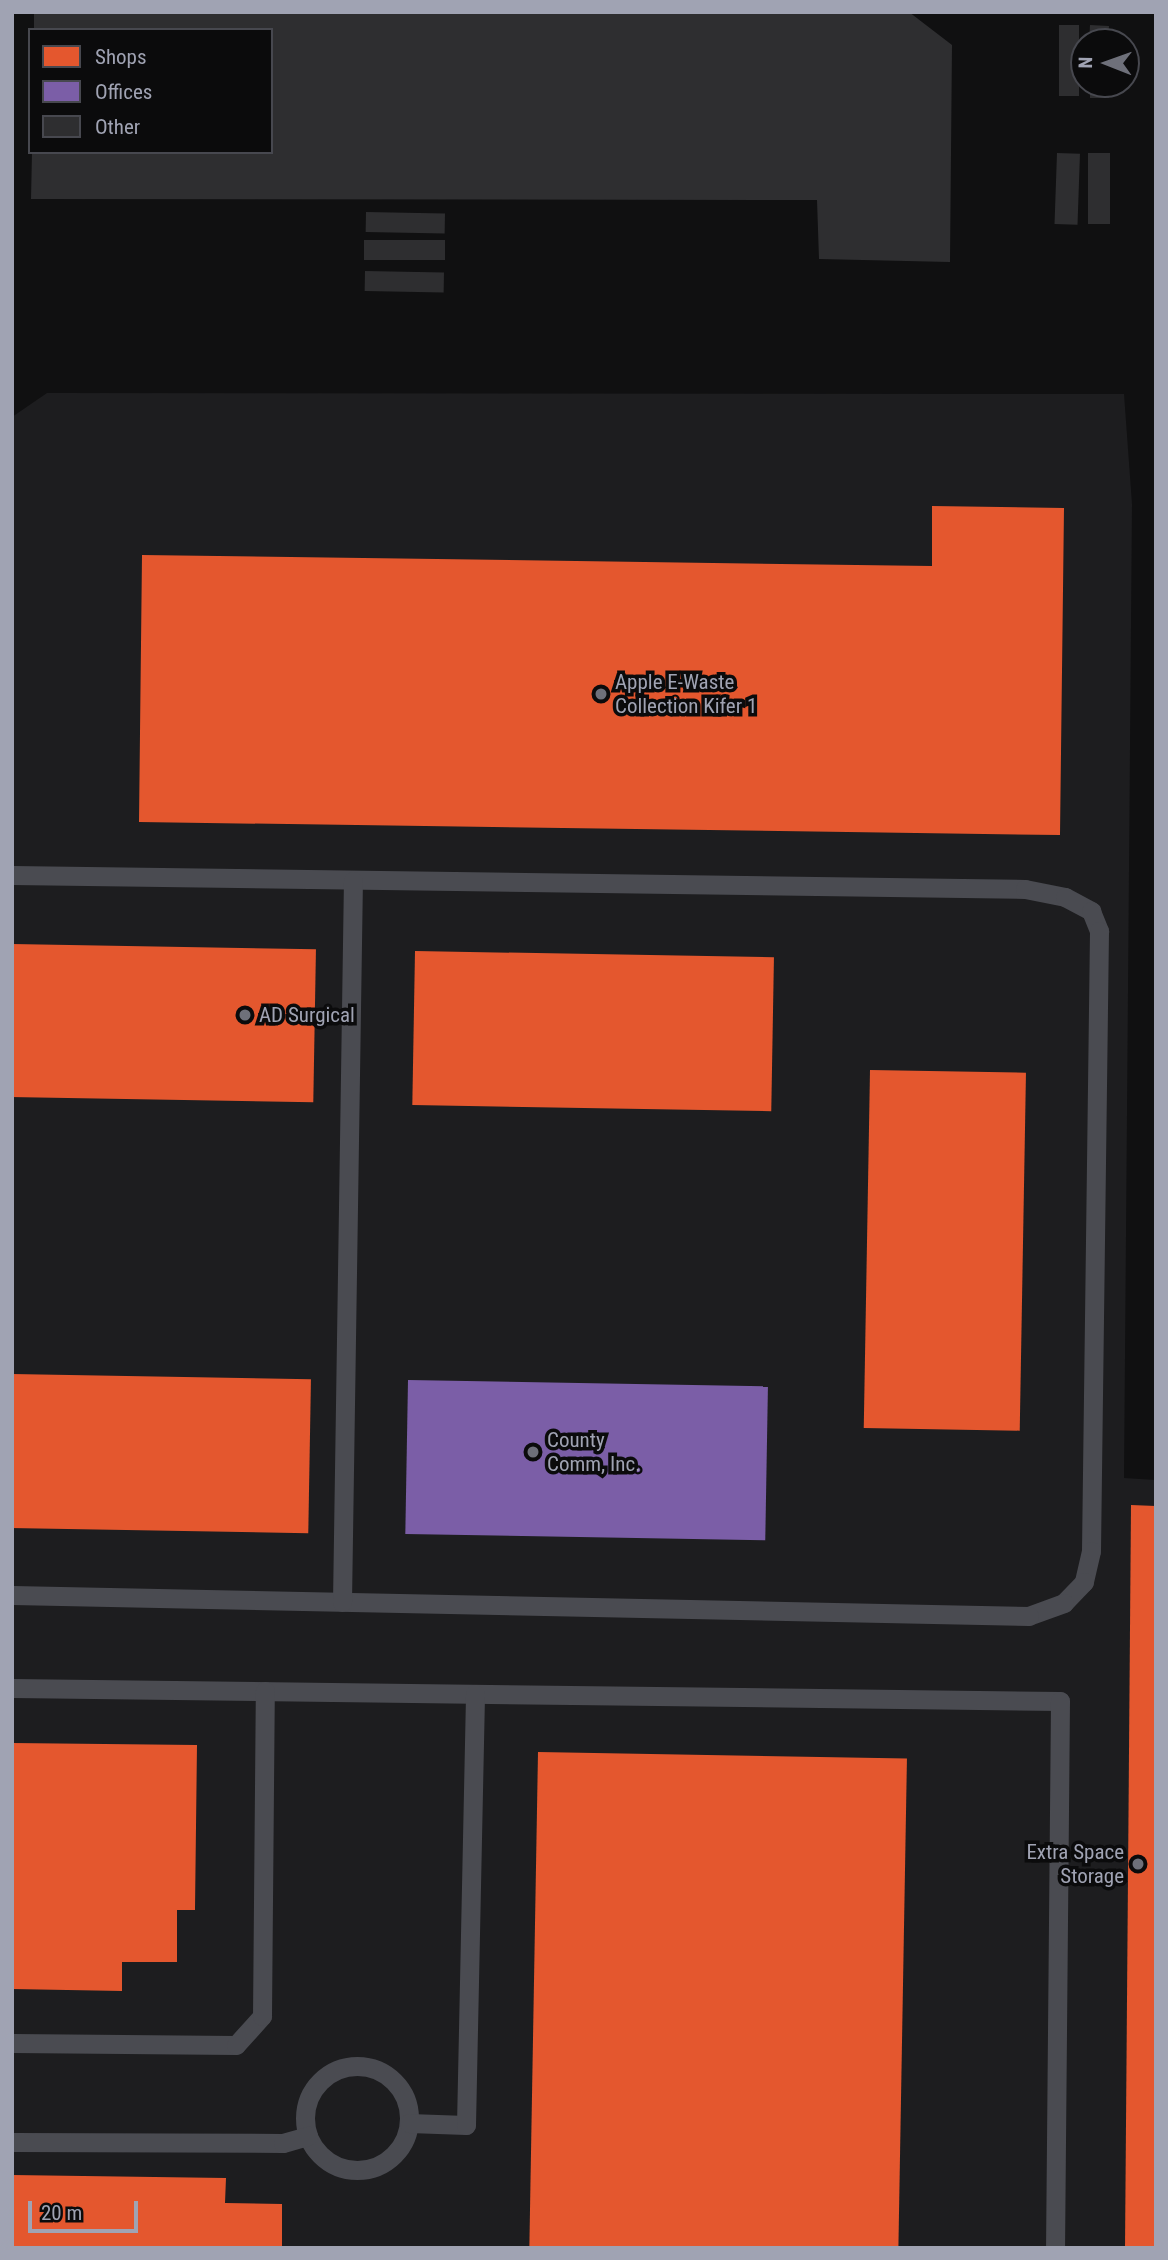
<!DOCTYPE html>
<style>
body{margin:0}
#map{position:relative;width:1168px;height:2260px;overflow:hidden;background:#101011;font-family:"Roboto Condensed",sans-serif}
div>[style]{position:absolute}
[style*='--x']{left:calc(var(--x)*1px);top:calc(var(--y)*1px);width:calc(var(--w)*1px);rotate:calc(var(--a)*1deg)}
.built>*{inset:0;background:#1d1d1f}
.shops>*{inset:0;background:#e4572e;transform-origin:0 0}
.offices>*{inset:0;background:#7b5ea7;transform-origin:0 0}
.building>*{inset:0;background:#2e2e30;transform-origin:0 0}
.lane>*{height:19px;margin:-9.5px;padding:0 9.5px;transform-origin:9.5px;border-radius:9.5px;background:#4a4b51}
.lane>.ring{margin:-9.5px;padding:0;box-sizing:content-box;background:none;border:19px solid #4a4b51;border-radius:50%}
.dots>*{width:19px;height:19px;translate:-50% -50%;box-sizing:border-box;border:4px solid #0b0b0c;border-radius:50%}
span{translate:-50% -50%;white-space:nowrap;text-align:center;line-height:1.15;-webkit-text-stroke:7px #0b0b0c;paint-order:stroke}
.poi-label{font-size:21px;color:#a0a3b3}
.left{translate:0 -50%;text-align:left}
.right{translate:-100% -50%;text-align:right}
.frame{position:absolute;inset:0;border:14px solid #a0a3b3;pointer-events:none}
.legend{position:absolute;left:28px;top:28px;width:245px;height:126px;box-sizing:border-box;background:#0b0b0c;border:2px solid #47484f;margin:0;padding:9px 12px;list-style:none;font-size:21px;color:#a0a3b3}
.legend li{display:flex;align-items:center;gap:14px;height:35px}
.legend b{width:35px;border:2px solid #47484f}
.north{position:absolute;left:1070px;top:28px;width:70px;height:70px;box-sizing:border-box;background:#0b0b0c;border:2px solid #47484f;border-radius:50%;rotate:271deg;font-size:19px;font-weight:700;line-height:28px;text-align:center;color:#a0a3b3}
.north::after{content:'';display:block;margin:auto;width:24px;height:32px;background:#6e707a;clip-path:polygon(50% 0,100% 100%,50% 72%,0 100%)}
.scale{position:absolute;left:28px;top:2201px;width:110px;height:32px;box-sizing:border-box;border:4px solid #a0a3b3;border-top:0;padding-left:9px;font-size:21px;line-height:24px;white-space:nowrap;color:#a0a3b3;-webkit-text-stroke:5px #0b0b0c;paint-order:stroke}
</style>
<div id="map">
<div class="built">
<i style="clip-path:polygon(47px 393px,1124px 394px,1132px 504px,1124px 1478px,1156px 1480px,1156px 2248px,12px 2248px,12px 417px)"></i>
</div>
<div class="shops">
<i style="clip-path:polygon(932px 506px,1064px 508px,1060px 835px,139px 822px,142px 555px,932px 566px)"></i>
<i style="left:12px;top:944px;width:304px;height:153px;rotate:1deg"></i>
<i style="left:415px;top:951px;width:359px;height:154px;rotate:1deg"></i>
<i style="left:870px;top:1070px;width:156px;height:358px;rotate:1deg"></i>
<i style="left:12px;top:1374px;width:299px;height:154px;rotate:1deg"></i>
<i style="clip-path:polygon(1131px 1505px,1156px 1506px,1156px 2248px,1125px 2248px)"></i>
<i style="clip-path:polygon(12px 1743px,197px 1745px,195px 1910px,177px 1910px,177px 1962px,122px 1962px,122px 1991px,12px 1989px)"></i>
<i style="left:538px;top:1752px;width:369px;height:496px;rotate:1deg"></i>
<i style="clip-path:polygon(12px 2175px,226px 2178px,225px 2203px,282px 2204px,282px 2248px,12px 2248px)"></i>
</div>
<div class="offices">
<i style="left:408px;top:1380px;width:360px;height:154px;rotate:1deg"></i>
</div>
<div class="building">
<i style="clip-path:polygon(34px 12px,909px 12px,952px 45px,950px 262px,819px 259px,817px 200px,31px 199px,32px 152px,271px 152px,271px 30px,34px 30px)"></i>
<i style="left:1059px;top:25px;width:20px;height:71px"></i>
<i style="left:1090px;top:25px;width:19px;height:17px;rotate:3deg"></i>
<i style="left:1090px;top:84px;width:19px;height:14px"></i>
<i style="left:1057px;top:153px;width:23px;height:71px;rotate:2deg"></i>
<i style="left:1088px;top:153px;width:22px;height:71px"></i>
<i style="left:366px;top:212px;width:79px;height:20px;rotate:1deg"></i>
<i style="left:364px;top:240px;width:81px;height:20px"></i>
<i style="left:365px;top:271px;width:79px;height:20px;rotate:1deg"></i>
</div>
<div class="lane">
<i style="--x:12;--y:875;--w:1013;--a:0.79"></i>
<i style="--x:1025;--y:889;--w:41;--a:11.3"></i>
<i style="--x:1065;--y:897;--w:30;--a:28"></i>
<i style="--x:1091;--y:911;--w:22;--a:68"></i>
<i style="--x:1099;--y:931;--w:620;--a:90.74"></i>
<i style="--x:1091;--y:1551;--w:32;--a:103"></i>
<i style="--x:1084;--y:1582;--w:29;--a:134"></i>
<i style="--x:1064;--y:1603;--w:37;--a:160"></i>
<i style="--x:1029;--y:1616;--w:1017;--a:-178.82"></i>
<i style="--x:342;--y:1602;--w:721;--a:-89.13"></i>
<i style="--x:12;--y:1688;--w:1048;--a:0.71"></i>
<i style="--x:1060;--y:1701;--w:547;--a:90.52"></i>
<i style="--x:12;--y:2043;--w:224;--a:0.5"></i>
<i style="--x:236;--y:2045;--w:39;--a:-48"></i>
<i style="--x:262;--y:2016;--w:325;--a:-89.5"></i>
<i class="ring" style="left:305px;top:2066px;width:85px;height:85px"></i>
<i style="--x:409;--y:2123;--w:57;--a:2"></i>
<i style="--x:466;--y:2125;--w:431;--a:-88.8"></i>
<i style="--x:12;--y:2142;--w:271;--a:0.2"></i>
<i style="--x:283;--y:2143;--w:26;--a:-16"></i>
</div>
<div class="dots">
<i style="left:601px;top:694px;background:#6e707a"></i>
<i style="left:245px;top:1015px;background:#6e707a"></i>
<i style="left:533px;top:1452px;background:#6e707a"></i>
<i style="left:1138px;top:1864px;background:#6e707a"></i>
</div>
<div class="poi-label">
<span class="left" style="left:615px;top:694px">Apple E-Waste<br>Collection Kifer 1</span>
<span class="left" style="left:259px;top:1015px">AD Surgical</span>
<span class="left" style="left:547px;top:1452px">County<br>Comm, Inc.</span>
<span class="right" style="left:1124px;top:1864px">Extra Space<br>Storage</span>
</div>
<div class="frame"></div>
<ul class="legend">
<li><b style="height:19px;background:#e4572e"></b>Shops</li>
<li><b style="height:19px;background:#7b5ea7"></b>Offices</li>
<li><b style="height:19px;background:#2e2e30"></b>Other</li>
</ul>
<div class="north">N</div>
<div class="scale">20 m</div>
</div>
